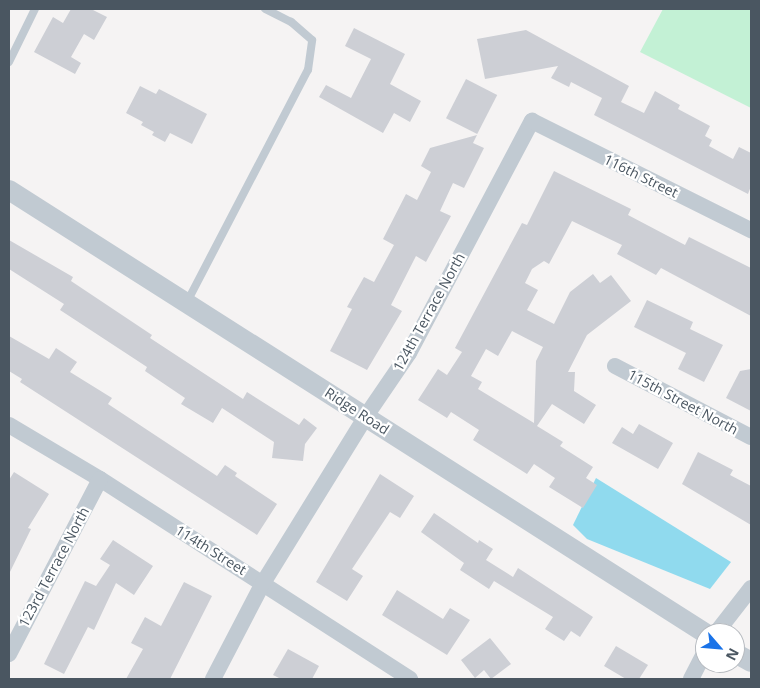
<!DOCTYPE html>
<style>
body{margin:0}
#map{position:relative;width:760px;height:688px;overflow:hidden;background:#f5f3f3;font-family:"Open Sans",sans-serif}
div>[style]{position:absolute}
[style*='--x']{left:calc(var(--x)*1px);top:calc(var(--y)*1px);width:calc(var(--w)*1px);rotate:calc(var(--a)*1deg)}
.green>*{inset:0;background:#c3f1d5}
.water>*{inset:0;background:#90daee}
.building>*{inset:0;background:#cdcfd5;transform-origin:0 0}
.service>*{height:8px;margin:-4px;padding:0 4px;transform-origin:4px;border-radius:4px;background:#c1cad2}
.minor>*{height:16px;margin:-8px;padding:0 8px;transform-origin:8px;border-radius:8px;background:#c1cad2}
.tertiary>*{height:20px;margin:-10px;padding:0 10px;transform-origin:10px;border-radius:10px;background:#c1cad2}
span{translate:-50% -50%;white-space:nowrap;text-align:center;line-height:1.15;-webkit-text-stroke:4.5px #fff;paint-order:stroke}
.street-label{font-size:14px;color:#4a5661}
.frame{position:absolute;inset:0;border:10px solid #4a5661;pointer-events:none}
.north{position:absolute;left:695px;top:623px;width:50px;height:50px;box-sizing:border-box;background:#fff;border:1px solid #b7bbc0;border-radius:50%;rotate:117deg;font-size:14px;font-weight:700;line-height:20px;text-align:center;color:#4a5661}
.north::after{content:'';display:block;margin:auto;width:18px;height:22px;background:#1a73e8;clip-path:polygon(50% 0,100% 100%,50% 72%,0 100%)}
</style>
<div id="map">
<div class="green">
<i style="clip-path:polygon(663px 9px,751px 9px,751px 108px,640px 52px)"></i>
</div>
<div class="water">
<i style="clip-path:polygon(596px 478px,731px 562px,710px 589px,587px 539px,573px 525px)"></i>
</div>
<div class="building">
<i style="clip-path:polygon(71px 9px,91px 9px,107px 17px,94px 40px,84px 34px,71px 57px,81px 63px,75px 74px,34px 52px,53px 17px,63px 23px)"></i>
<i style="clip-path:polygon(354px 28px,405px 54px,390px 84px,421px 101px,410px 122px,394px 113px,383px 133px,319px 97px,326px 85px,351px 98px,371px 59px,345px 46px)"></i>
<i style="clip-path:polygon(526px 30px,629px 86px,621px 102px,644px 113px,655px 91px,680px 105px,678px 109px,710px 126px,705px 136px,712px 140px,709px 146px,733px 159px,739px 147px,751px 153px,751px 186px,748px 194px,594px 115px,602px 98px,571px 82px,569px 87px,551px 78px,558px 66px,485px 79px,477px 39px)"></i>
<i style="left:466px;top:79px;width:35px;height:44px;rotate:27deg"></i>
<i style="clip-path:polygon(140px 86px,156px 94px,159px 89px,207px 114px,192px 144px,170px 133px,165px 142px,152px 135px,154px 132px,141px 125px,143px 122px,126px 113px)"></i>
<i style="clip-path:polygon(477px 135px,473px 143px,484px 148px,464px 188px,453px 183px,440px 211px,451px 216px,426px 262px,416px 256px,391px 305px,402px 311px,367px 370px,330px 351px,352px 309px,347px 307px,364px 277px,374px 282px,394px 245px,383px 239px,406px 194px,417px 200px,431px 172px,421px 166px,430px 148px)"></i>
<i style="clip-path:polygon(evenodd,554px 171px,631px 209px,628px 215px,685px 245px,689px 237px,751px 268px,751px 316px,661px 268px,656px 275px,617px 254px,622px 245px,572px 221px,549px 264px,544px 261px,532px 269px,525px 283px,538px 290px,527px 310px,554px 324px,570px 292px,593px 274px,600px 283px,611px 275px,631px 301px,587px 335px,568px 372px,575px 372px,574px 391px,596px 405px,584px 424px,552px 404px,537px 426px,563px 442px,560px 446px,593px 467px,586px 478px,597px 485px,583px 508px,549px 487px,555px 478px,534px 464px,527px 474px,473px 440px,479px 430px,451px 412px,447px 418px,418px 400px,438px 369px,447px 375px,462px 352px,455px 348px,522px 223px,527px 225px,554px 171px,512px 331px,543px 347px,536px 361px,534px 423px,478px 389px,482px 382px,471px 376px,486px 349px,498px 356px,512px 331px)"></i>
<i style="clip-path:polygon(9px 240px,73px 277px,71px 281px,152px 335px,150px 338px,243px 399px,247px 392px,299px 425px,304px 418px,317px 428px,305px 444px,303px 461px,272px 458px,274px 442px,222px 408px,213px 423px,181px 404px,185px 398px,145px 371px,147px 367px,60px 310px,64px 304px,9px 269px)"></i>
<i style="clip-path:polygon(647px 300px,693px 322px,690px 329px,723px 345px,704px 382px,678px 369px,686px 353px,634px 327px)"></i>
<i style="clip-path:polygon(9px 336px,49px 359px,56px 348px,77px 362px,70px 372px,112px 398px,108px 404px,217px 476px,225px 465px,237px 473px,235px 476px,277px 504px,257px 535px,20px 382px,22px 379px,9px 371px)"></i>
<i style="clip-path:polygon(751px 369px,751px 411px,726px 398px,740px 371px)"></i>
<i style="clip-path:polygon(639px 424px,673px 443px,658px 469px,612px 443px,622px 427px,633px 434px)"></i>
<i style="clip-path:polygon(698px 452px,733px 470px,730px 475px,751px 486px,751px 525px,682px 484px)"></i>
<i style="clip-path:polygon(14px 472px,49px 494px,28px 528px,31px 529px,9px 574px,9px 480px)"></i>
<i style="clip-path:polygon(380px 474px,414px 496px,400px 518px,390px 512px,352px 569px,363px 576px,347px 601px,316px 582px)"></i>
<i style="clip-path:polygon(434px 513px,478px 543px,479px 540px,493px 549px,486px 560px,513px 577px,518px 568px,593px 617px,580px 637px,571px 631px,564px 641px,545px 629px,553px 617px,494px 581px,489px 589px,460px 570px,464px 563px,421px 532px)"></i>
<i style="clip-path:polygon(113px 540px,153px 566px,134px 595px,116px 583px,94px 630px,88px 627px,64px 674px,44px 664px,85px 581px,96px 586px,110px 565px,100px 559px)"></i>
<i style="clip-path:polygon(184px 582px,212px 596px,170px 679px,126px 679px,143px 649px,131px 643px,145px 617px,161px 626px)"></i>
<i style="clip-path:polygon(397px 590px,443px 619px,450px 608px,470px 620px,447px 655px,382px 615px)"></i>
<i style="clip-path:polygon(490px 638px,511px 664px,491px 679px,484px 670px,475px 678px,461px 660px)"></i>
<i style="clip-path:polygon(616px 646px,648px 665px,639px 679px,626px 679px,604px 666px)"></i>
<i style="clip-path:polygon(288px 649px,319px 666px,312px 679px,281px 679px,273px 675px)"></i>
</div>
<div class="service">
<i style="--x:9;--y:62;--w:59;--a:-63.9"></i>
<i style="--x:187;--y:302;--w:262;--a:-62.5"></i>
<i style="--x:308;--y:70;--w:30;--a:-82"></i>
<i style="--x:312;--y:40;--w:28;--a:-139"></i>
<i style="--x:291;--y:22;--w:29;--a:-153"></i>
</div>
<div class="minor">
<i style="--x:615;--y:366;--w:153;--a:27.6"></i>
<i style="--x:9;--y:425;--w:106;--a:30.7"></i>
<i style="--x:100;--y:479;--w:369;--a:32.8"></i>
<i style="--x:716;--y:633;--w:57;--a:-52.1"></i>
<i style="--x:9;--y:654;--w:197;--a:-62.5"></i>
<i style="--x:213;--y:679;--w:108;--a:-62.5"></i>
<i style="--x:263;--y:583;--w:196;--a:-58.3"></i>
<i style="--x:366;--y:416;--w:76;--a:-55.7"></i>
<i style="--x:409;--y:353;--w:263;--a:-62.1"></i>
<i style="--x:532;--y:121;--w:245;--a:26.5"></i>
<i style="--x:691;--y:679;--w:30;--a:-63"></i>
</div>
<div class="tertiary">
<i style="--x:9;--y:190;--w:825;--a:32.48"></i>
<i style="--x:735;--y:653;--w:18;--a:29"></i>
</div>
<div class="street-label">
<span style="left:641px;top:176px;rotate:26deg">116th Street</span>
<span style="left:429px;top:312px;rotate:-61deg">124th Terrace North</span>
<span style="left:683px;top:402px;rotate:28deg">115th Street North</span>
<span style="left:357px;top:411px;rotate:33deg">Ridge Road</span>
<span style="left:211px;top:550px;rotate:32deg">114th Street</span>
<span style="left:54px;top:567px;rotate:-62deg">123rd Terrace North</span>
</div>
<div class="frame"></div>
<div class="north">N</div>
</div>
